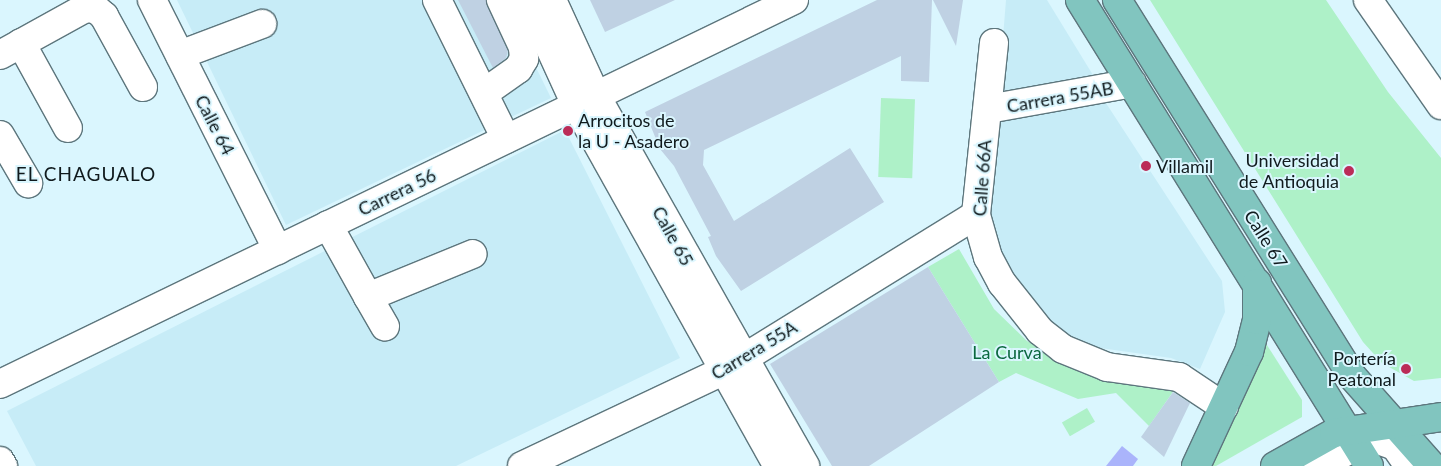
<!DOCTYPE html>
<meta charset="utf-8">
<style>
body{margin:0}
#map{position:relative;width:1441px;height:466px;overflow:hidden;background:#daf6fe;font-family:Lato,sans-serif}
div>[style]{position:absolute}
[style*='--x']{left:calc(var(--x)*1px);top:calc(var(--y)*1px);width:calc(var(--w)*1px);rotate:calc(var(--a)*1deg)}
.built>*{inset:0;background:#c7ecf7}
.green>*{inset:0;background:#aef1c8;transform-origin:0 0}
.water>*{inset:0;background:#aab4fb}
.building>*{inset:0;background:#bfd1e3}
.roads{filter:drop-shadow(1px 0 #5d767d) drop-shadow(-1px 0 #5d767d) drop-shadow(0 1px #5d767d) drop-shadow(0 -1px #5d767d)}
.minor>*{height:28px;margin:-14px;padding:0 14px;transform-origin:14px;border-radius:14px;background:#fff}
.major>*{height:28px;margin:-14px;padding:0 14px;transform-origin:14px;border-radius:14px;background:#81c5bf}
.dots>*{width:14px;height:14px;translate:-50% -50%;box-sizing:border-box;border:2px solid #daf6fe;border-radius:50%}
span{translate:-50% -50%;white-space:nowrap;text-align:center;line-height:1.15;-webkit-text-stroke:4px #daf6fe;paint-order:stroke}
.street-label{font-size:18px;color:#101a1d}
.poi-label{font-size:18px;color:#101a1d}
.left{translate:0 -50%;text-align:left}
.right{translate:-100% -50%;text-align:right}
.park-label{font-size:18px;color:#0b683f}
.neighbourhood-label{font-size:19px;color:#101a1d;letter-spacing:1px}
</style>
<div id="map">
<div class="built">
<i style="clip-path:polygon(177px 0,503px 0,551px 98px,286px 225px)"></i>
<i style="clip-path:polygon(1006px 0,1047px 0,1096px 80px,998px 100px)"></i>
<i style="clip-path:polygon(1102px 97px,1222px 281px,1225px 312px,1200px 369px,1171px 358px,1079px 345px,1049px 326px,1003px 274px,988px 213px,994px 114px)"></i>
<i style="clip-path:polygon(565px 130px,680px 358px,456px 466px,36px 466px,7px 411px)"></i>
</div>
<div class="green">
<i style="clip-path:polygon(1150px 0,1326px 0,1388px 92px,1441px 158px,1441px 378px,1414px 381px,1382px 363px,1363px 342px)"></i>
<i style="left:881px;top:98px;width:34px;height:79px;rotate:2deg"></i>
<i style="clip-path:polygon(959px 249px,994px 309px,1027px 341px,1081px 373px,1175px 389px,1149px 426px,1116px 393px,1078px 399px,1016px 373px,999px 382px,928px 267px)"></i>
<i style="clip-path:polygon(1265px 342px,1302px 400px,1302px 417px,1216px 466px,1208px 466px)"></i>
<i style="left:1087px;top:408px;width:16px;height:29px;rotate:60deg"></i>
</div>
<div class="water">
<i style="clip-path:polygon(1122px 446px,1138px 459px,1133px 466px,1106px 466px)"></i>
</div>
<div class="building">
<i style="clip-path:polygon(458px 0,486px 0,508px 51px,506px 58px,493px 68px)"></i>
<i style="clip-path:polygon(590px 0,675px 0,605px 32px)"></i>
<i style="clip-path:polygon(877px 0,932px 0,929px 82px,901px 81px,901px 56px,704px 150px,703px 165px,734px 221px,850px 148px,884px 202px,741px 291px,716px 256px,708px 237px,711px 236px,674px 166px,660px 149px,645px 112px)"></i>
<i style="clip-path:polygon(933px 0,963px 0,956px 46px)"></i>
<i style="clip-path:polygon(928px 267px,999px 382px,869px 466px,832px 466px,770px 364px)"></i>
<i style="clip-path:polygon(1173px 392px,1190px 403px,1164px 457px,1141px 437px)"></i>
</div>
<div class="roads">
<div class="minor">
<i style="--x:152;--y:0;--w:280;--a:63.3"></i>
<i style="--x:437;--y:0;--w:155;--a:63.6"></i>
<i style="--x:528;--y:0;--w:115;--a:65.4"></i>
<i style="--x:576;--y:105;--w:414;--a:60.8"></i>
<i style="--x:552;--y:0;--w:106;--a:65.4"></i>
<i style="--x:596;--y:96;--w:425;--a:60.5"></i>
<i style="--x:1368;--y:0;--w:128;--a:55.2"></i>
<i style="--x:21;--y:43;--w:97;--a:61.1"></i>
<i style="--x:994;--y:43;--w:173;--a:96"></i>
<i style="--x:976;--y:215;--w:44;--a:74.1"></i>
<i style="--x:988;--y:257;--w:30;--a:62"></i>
<i style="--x:1002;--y:283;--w:61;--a:51.6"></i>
<i style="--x:1040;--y:331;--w:29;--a:38"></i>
<i style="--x:1063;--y:349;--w:48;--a:22.2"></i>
<i style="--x:1107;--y:367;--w:73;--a:7.9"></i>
<i style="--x:1179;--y:377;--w:54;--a:33.7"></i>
<i style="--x:0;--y:55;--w:97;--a:-28.9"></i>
<i style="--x:85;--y:8;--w:11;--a:5"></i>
<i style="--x:96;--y:9;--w:11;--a:41"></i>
<i style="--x:104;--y:16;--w:81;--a:61.2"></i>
<i style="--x:180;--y:55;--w:88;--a:-20.7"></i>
<i style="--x:484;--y:93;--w:42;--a:-35.2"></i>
<i style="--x:518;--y:69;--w:12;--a:-59"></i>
<i style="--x:524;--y:59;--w:12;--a:-95"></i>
<i style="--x:523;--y:47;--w:52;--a:-115.1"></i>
<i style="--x:988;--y:109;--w:146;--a:-10.2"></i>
<i style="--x:0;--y:135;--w:56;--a:59.7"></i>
<i style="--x:328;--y:225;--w:82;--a:60.9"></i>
<i style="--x:368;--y:297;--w:113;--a:-22.3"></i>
<i style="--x:368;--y:297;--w:34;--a:60"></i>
<i style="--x:0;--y:384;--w:882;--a:-25.81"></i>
<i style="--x:0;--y:461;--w:6;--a:59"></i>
<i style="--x:522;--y:466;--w:222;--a:-25.3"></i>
<i style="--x:723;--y:371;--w:297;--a:-31.7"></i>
<i style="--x:1318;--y:466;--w:62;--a:-27"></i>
<i style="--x:1373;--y:438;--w:23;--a:20"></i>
<i style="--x:1395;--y:446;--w:24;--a:55"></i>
</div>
<div class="major">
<i style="--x:1080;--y:0;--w:548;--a:58.19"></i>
<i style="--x:1117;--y:0;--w:443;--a:58"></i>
<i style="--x:1352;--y:376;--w:120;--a:48.4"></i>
<i style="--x:1196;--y:466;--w:126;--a:-65.1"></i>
<i style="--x:1249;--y:352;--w:33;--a:-76"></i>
<i style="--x:1257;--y:320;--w:37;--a:-90"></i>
<i style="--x:1275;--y:466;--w:68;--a:-29.2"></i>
<i style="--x:1334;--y:433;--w:108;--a:-8.5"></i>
</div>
</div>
<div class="dots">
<i style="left:568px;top:131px;background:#bb2c58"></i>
<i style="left:1146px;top:166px;background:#bb2c58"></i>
<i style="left:1349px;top:171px;background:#bb2c58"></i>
<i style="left:1406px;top:369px;background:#bb2c58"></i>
</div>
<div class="street-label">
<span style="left:1060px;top:97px;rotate:-10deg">Carrera 55AB</span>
<span style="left:215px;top:125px;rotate:63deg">Calle 64</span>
<span style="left:982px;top:178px;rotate:-86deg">Calle 66A</span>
<span style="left:397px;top:192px;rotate:-26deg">Carrera 56</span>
<span style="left:673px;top:236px;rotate:61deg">Calle 65</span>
<span style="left:1266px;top:239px;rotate:58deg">Calle 67</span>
<span style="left:754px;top:350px;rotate:-31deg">Carrera 55A</span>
</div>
<div class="poi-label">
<span class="left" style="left:578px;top:131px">Arrocitos de<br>la U - Asadero</span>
<span class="right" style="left:1339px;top:171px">Universidad<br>de Antioquia</span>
<span class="left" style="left:1156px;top:166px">Villamil</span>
<span class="right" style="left:1396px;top:369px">Portería<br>Peatonal</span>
</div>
<div class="park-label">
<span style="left:1007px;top:352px">La Curva</span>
</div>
<div class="neighbourhood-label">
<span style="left:86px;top:174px">EL CHAGUALO</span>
</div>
</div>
